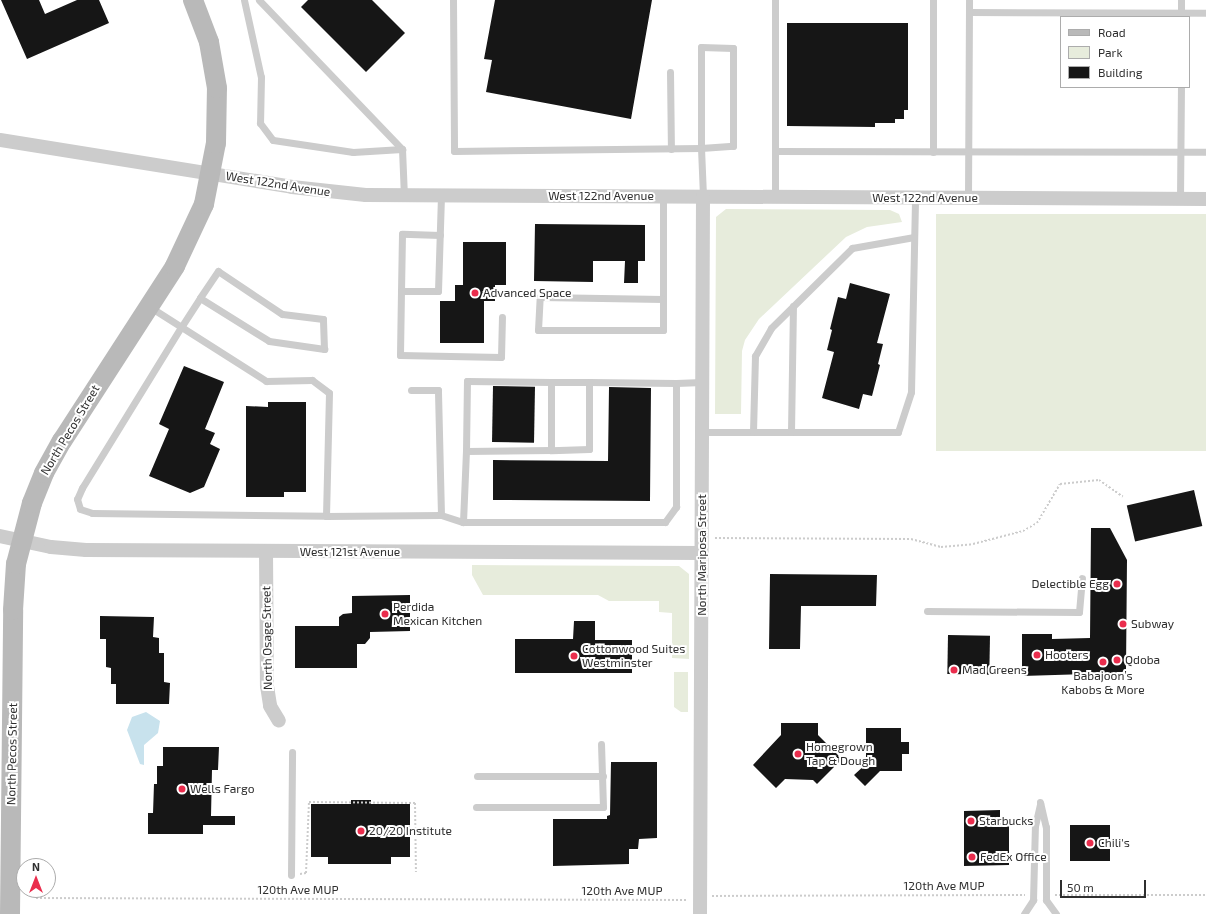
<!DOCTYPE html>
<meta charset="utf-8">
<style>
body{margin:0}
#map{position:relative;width:1206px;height:914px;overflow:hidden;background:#fff;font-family:"Exo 2",sans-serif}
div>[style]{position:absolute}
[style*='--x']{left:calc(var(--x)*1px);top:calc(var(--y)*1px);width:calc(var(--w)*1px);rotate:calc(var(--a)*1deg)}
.green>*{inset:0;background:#e7ecdc;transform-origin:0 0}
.water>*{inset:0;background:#c8e2ed}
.building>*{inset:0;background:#161616;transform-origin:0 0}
.path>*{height:2px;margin-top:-1px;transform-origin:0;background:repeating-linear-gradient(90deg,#ccc 0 2px,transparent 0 4px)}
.lane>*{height:7px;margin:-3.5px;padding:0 3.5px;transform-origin:3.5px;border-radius:3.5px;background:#ccc}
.street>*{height:14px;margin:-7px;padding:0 7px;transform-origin:7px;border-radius:7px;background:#ccc}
.secondary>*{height:20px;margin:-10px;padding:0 10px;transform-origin:10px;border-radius:10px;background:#b9b9b9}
.dots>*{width:11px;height:11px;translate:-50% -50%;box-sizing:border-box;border:2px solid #fff;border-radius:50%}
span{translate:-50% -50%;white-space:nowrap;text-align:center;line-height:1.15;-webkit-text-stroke:4px #fff;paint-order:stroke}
.street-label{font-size:12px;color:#2f2f2f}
.poi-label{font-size:12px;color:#2f2f2f}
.left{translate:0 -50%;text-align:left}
.right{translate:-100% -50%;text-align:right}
.legend{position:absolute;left:1060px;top:16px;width:130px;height:72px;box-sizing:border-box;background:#fff;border:1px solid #acacac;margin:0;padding:5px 7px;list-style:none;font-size:12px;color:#2f2f2f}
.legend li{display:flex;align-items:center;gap:8px;height:20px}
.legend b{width:20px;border:1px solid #acacac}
.north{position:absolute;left:16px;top:858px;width:40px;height:40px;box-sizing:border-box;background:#fff;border:1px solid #acacac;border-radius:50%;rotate:0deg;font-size:11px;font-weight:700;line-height:16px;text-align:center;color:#2f2f2f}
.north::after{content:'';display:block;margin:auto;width:14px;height:18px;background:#ea2d4d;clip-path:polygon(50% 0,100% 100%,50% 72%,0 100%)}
.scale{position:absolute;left:1060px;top:880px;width:86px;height:18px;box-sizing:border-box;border:2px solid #2f2f2f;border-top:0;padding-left:5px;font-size:12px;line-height:14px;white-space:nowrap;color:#2f2f2f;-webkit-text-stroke:3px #fff;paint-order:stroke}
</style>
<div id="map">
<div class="green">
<i style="clip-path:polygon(726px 209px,890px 210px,899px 214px,902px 222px,867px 227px,846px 237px,759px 319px,745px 340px,742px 351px,741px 414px,715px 414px,716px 217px)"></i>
<i style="left:936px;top:214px;width:270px;height:237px"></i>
<i style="clip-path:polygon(472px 565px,679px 566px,689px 574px,689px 659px,672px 658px,672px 613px,659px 612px,659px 601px,609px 601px,598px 595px,483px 595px,472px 575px)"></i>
<i style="clip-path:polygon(674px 672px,688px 672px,688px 712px,681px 712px,674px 707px)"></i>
</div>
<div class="water">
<i style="clip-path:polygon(146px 712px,160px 721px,158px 733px,144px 745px,144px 765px,140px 764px,127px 730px,132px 717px)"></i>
</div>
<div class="building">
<i style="clip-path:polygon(1px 0,39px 0,45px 14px,77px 0,99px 0,109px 23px,27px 59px)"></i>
<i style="clip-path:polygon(308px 0,372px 0,405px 33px,366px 72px,301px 7px)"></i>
<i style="clip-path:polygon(495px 0,652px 0,631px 119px,486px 92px,492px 60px,484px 59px)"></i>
<i style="clip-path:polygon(787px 23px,908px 23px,908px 110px,904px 110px,904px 119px,895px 119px,895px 123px,875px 123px,875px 127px,787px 126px)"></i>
<i style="clip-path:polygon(535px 224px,645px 225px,645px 261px,638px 261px,638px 283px,624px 283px,625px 261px,593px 261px,593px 282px,534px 281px)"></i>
<i style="clip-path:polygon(463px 242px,506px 242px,506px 285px,495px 285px,495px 301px,484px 301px,484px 343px,440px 343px,440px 301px,455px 301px,455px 285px,463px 285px)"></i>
<i style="clip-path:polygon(850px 283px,890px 294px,877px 343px,883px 344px,878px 364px,880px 365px,872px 396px,863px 394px,859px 409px,822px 398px,834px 352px,827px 350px,832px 330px,830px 329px,838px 297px,846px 299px)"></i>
<i style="clip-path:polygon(184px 366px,224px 382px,205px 429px,215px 433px,210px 444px,220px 449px,204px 487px,190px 493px,149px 476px,169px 429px,159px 424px)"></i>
<i style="left:493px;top:386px;width:42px;height:56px;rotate:1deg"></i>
<i style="clip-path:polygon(609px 387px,651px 388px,650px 501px,493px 500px,493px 460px,608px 461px)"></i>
<i style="clip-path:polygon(268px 402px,306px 402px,306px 492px,284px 492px,284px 497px,246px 497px,246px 406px,268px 407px)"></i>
<i style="left:1194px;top:490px;width:37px;height:69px;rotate:77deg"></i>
<i style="clip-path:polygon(1091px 528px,1110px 528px,1127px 560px,1126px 670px,1120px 673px,1022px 676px,1022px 634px,1052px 634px,1052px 639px,1090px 638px)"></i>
<i style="clip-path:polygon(770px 574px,877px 575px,876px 606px,801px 606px,800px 649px,769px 649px)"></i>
<i style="clip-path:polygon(410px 595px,410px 631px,370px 632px,370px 638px,365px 644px,357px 644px,357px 668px,295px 668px,295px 626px,339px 626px,339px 617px,343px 614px,352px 613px,352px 596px)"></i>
<i style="clip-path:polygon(100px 616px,154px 617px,153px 637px,159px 638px,159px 653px,164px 653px,164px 682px,170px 683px,169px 704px,116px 704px,116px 684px,111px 684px,111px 668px,106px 667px,106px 639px,100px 639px)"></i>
<i style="clip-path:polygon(574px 621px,595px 621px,595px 640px,632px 640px,632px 673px,515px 673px,515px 639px,573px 639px)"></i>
<i style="left:948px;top:635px;width:42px;height:39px;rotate:1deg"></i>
<i style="clip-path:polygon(781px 723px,818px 723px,818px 735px,842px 759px,817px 784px,813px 780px,785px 779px,776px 788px,753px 765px,781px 735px)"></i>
<i style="clip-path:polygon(866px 728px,901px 728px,901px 742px,909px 742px,909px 754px,902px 754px,902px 771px,880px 771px,865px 786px,854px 775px,866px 764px)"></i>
<i style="clip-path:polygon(163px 747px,219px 747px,218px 770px,212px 770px,211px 816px,235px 816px,235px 825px,203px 825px,203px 834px,148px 834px,148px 813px,153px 813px,154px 784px,157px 784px,157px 766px,163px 766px)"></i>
<i style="clip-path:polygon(611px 762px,657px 762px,657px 838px,639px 839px,638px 849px,629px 849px,629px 864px,553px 866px,553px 819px,607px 819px,607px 816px,610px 815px)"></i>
<i style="clip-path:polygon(351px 800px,371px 800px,371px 804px,410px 804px,410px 857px,391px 857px,391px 864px,328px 864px,328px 857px,311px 857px,311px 804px,351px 804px)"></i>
<i style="clip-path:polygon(1000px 810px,1000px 823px,1009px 823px,1009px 865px,964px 866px,964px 811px)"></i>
<i style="left:1070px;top:825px;width:40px;height:36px"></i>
</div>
<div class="path">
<i style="--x:715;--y:538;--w:196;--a:0.3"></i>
<i style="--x:911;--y:539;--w:31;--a:15"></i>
<i style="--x:941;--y:547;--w:32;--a:-5"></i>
<i style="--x:973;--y:544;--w:52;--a:-14.6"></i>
<i style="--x:1023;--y:531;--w:16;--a:-30"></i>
<i style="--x:1037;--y:523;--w:45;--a:-59.5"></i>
<i style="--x:1060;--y:484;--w:39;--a:-6"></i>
<i style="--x:1099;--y:480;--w:29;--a:35"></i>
<i style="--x:300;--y:874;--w:6;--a:-9"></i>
<i style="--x:306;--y:873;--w:71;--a:-87.6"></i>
<i style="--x:309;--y:802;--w:106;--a:0.5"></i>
<i style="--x:415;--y:803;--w:69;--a:89.2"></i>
<i style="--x:1055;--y:895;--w:151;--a:0"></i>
<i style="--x:712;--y:896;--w:313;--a:-0.2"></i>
<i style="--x:36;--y:898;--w:652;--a:0.18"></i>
</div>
<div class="lane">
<i style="--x:244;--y:0;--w:79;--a:77.6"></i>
<i style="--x:261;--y:77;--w:46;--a:91.2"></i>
<i style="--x:260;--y:123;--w:21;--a:53"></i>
<i style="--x:273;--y:140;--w:81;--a:8.5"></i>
<i style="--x:353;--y:152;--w:49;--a:-3.5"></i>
<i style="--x:259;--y:0;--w:207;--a:46.2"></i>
<i style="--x:402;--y:149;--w:47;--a:87.6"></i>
<i style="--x:453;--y:0;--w:151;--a:89.6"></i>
<i style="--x:454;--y:151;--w:247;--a:-0.7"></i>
<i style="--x:701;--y:148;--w:32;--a:-4"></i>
<i style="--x:733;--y:146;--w:98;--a:-90"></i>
<i style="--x:733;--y:48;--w:32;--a:-178"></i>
<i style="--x:701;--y:47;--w:101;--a:90"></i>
<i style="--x:701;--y:148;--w:48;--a:87.6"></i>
<i style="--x:969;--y:12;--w:237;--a:0.2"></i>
<i style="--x:1181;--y:17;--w:17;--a:-90"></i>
<i style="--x:670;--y:72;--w:77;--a:89.3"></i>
<i style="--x:775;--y:151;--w:431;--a:0.1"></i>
<i style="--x:933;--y:152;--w:152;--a:-90"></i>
<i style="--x:663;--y:196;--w:134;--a:90"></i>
<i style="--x:663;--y:330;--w:125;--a:180"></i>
<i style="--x:538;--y:330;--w:33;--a:-87"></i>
<i style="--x:540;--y:297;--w:123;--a:0.9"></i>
<i style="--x:775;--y:197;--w:197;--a:-90"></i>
<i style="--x:968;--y:198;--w:198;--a:-89.7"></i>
<i style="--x:1180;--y:199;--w:112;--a:-89.5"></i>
<i style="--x:440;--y:235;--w:38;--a:-178"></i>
<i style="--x:402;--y:234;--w:57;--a:91"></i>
<i style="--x:401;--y:291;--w:37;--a:0"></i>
<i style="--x:438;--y:291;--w:95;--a:-88.2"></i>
<i style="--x:401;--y:291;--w:64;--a:90.9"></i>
<i style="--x:400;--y:355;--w:101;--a:1.1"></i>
<i style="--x:501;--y:357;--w:40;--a:-88.6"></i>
<i style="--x:200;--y:298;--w:81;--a:31.9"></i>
<i style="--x:269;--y:341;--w:56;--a:8.3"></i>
<i style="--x:324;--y:349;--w:30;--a:-92"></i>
<i style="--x:323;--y:319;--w:41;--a:-173"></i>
<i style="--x:282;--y:314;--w:77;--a:-146.1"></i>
<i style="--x:218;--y:271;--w:32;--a:124"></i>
<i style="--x:200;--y:298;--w:35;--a:123"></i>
<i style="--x:181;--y:327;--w:189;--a:121.6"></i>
<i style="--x:82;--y:488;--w:12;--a:114"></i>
<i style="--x:77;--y:499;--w:10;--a:73"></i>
<i style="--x:80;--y:509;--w:13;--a:18"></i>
<i style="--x:92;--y:513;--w:234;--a:0.7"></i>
<i style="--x:150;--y:307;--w:138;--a:32.5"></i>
<i style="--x:266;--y:381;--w:46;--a:-1.2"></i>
<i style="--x:312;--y:380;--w:21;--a:37"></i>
<i style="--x:329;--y:393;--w:123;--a:91.4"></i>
<i style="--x:326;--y:516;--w:115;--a:-0.5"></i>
<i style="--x:441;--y:515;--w:125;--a:-91.4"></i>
<i style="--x:438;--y:390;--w:27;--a:180"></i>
<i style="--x:589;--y:382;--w:67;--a:90"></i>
<i style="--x:589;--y:449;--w:38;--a:178"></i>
<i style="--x:551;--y:450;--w:68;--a:-90"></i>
<i style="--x:551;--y:382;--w:38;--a:0"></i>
<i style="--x:589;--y:382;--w:87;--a:0.7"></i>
<i style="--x:702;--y:432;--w:196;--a:0"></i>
<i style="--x:898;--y:432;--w:42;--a:-72"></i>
<i style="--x:911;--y:392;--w:194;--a:-88.8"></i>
<i style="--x:753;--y:432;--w:76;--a:-88.5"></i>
<i style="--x:755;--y:356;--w:32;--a:-60"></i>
<i style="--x:771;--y:328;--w:114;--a:-44.6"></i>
<i style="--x:852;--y:248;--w:63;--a:-10.1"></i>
<i style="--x:791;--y:432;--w:126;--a:-89.1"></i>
<i style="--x:551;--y:450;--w:85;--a:179.3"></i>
<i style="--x:466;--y:451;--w:70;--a:-89.2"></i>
<i style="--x:467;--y:381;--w:84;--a:0.7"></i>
<i style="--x:441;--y:515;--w:23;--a:18"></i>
<i style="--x:463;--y:522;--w:202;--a:0"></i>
<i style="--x:665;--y:522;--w:19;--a:-54"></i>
<i style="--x:676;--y:507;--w:124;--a:-90"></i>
<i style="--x:676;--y:383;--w:26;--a:-2"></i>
<i style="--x:463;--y:522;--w:71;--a:-87.6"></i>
<i style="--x:927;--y:611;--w:152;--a:0.4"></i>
<i style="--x:1079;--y:612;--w:34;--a:-85"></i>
<i style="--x:477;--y:776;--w:126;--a:0"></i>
<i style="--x:1040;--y:802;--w:26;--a:77"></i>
<i style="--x:1046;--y:827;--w:73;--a:90"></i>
<i style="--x:1046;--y:900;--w:17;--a:54"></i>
<i style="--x:476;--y:807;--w:127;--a:0"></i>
<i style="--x:603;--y:807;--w:63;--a:-91.8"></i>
<i style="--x:291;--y:875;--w:123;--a:-89.5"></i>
<i style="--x:1024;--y:914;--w:17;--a:-57"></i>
<i style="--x:1033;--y:900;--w:74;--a:-88.5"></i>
<i style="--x:1035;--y:826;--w:23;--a:-77"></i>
</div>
<div class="street">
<i style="--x:0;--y:140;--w:296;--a:9.1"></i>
<i style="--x:292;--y:187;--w:74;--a:6.2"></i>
<i style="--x:366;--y:195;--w:840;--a:0.27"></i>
<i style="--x:0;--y:536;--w:52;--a:12.2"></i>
<i style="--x:51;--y:547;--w:35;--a:5"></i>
<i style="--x:86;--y:550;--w:615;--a:0.28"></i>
<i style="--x:266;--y:551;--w:135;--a:89.6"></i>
<i style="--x:267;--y:686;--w:20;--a:81"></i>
<i style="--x:270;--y:706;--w:17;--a:59"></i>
<i style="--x:700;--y:914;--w:718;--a:-89.76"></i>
</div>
<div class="secondary">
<i style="--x:10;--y:914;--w:304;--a:-89.4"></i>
<i style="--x:13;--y:610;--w:46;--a:-86.3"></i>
<i style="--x:16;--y:564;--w:63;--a:-75.3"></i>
<i style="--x:32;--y:503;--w:32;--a:-68"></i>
<i style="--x:44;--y:473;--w:37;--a:-61"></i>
<i style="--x:62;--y:441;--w:208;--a:-57.1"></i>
<i style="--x:175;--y:266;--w:68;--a:-64.9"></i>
<i style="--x:204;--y:204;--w:62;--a:-78.9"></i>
<i style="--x:216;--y:143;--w:55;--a:-89"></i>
<i style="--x:217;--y:88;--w:47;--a:-99.9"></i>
<i style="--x:209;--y:42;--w:45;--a:-110.9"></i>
</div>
<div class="dots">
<i style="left:475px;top:293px;background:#ea2d4d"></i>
<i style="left:1117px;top:584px;background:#ea2d4d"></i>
<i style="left:385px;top:614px;background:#ea2d4d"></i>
<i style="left:1123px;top:624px;background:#ea2d4d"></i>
<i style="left:1037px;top:655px;background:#ea2d4d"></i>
<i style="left:574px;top:656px;background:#ea2d4d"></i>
<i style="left:1117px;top:660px;background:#ea2d4d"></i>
<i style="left:1103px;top:662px;background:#ea2d4d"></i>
<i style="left:954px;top:670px;background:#ea2d4d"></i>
<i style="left:798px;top:754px;background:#ea2d4d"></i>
<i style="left:182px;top:789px;background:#ea2d4d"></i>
<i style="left:971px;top:821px;background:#ea2d4d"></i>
<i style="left:361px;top:831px;background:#ea2d4d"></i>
<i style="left:1090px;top:843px;background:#ea2d4d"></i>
<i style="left:972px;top:857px;background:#ea2d4d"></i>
</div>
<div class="street-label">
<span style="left:278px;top:184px;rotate:9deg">West 122nd Avenue</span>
<span style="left:601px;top:196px">West 122nd Avenue</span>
<span style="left:925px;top:198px">West 122nd Avenue</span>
<span style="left:70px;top:430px;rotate:-59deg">North Pecos Street</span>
<span style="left:350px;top:552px">West 121st Avenue</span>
<span style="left:702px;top:555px;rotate:-90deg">North Mariposa Street</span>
<span style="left:267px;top:638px;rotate:-91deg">North Osage Street</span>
<span style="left:12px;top:754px;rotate:-89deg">North Pecos Street</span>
<span style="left:944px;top:886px">120th Ave MUP</span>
<span style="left:298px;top:890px">120th Ave MUP</span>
<span style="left:622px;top:891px">120th Ave MUP</span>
</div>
<div class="poi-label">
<span class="left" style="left:483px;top:293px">Advanced Space</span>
<span class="right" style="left:1109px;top:584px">Delectible Egg</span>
<span class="left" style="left:393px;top:614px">Perdida<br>Mexican Kitchen</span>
<span class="left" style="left:1131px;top:624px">Subway</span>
<span class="left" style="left:582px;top:656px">Cottonwood Suites<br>Westminster</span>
<span class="left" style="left:1045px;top:655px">Hooters</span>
<span class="left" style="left:1125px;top:660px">Qdoba</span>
<span class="left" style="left:962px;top:670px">Mad Greens</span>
<span style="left:1103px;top:683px">Babajoon’s<br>Kabobs &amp; More</span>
<span class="left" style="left:806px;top:754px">Homegrown<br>Tap &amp; Dough</span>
<span class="left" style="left:190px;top:789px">Wells Fargo</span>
<span class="left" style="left:979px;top:821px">Starbucks</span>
<span class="left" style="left:369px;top:831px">20/20 Institute</span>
<span class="left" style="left:1098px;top:843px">Chili's</span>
<span class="left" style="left:980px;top:857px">FedEx Office</span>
</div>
<ul class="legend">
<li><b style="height:5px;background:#b9b9b9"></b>Road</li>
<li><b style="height:11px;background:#e7ecdc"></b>Park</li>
<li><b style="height:11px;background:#161616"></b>Building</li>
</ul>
<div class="north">N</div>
<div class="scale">50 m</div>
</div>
